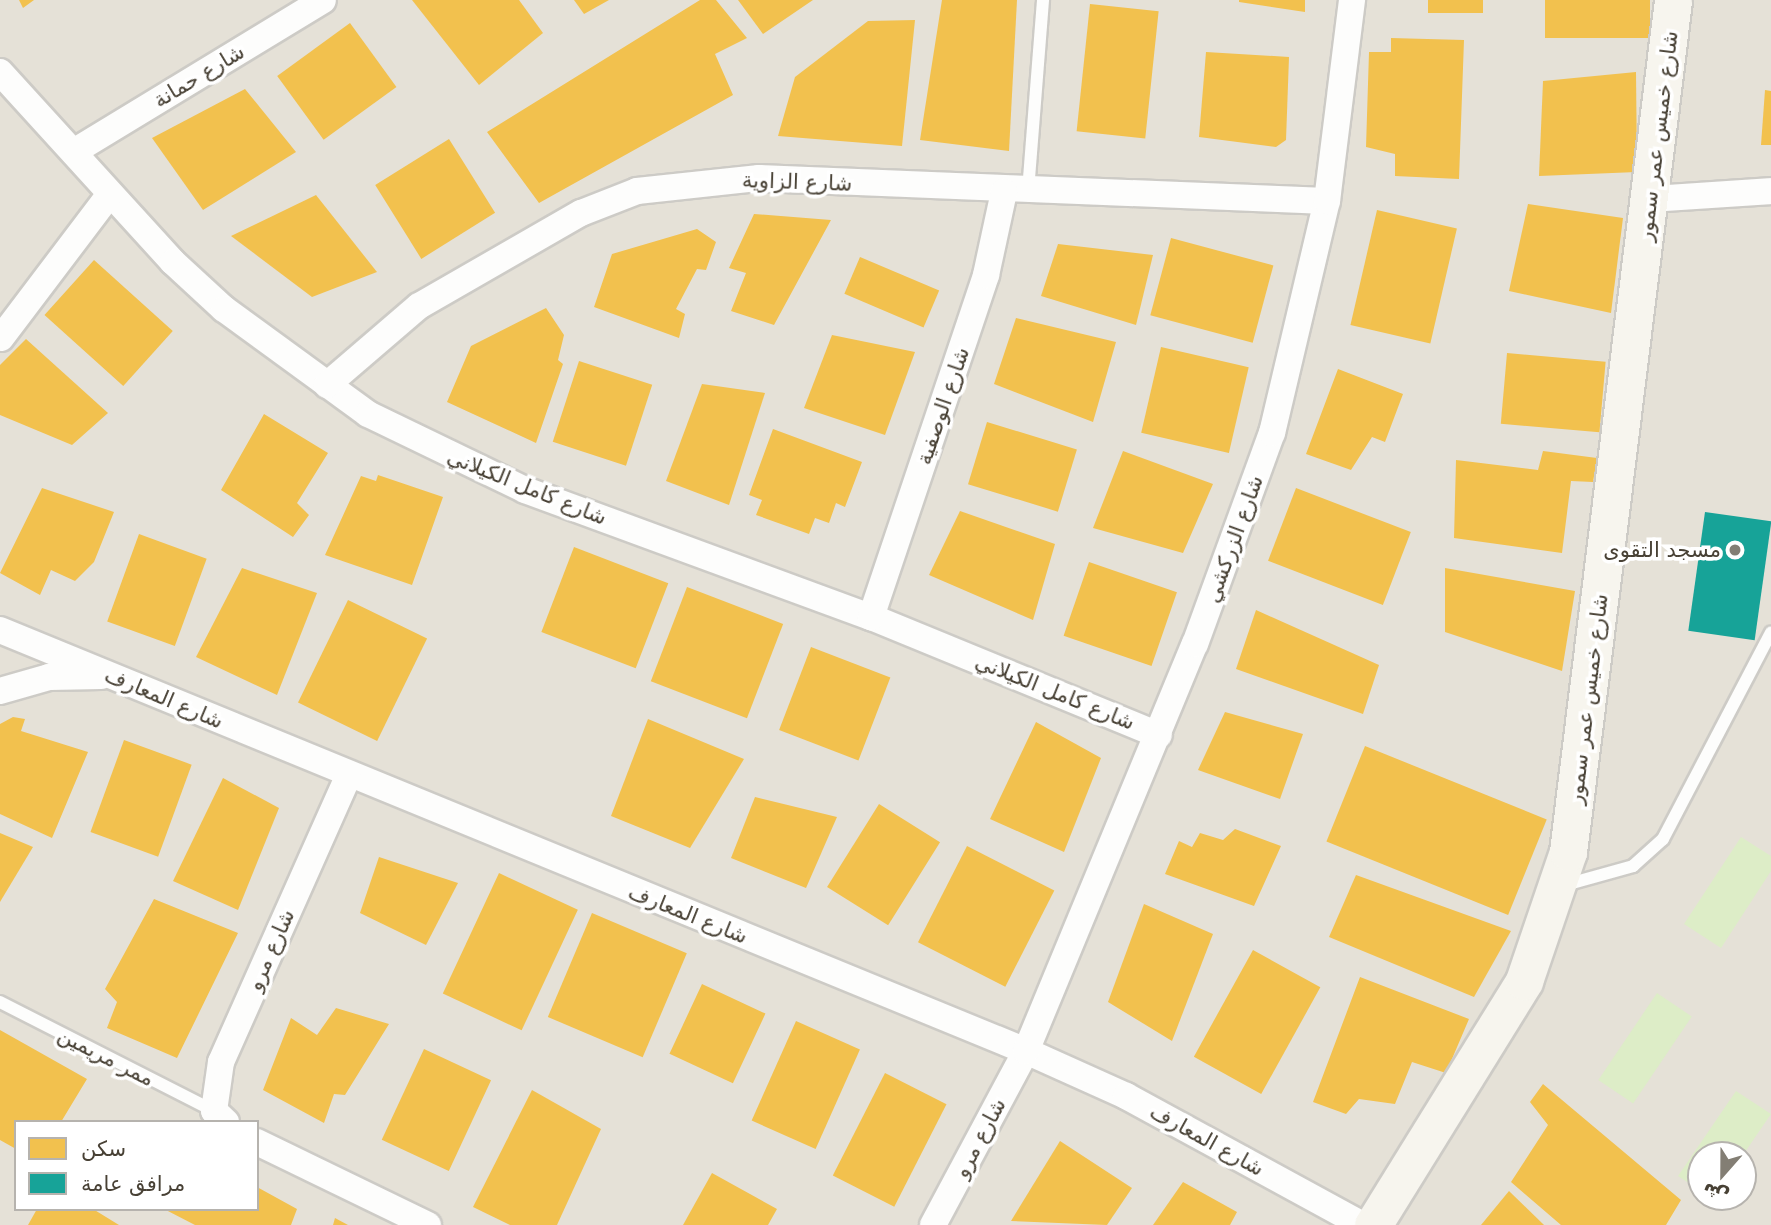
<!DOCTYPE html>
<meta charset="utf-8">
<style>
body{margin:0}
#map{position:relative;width:1771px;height:1225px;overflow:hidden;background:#f0efea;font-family:"DejaVu Sans","Noto Sans Arabic",sans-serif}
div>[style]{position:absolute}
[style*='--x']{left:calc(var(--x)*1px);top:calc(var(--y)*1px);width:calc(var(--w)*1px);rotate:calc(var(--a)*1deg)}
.residential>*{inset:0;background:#e5e1d7}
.green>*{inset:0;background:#ddedc7;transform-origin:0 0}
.homes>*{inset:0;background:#f2c14e;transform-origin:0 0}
.public>*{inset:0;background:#17a398;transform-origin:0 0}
.roads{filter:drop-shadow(2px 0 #cdcbc6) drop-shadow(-2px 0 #cdcbc6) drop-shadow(0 2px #cdcbc6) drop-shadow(0 -2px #cdcbc6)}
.lane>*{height:12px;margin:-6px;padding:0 6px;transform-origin:6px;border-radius:6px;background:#fdfdfc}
.street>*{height:26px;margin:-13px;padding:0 13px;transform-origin:13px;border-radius:13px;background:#fdfdfc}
.secondary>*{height:37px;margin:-18.5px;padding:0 18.5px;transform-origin:18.5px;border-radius:18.5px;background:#f7f5ee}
.dots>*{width:19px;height:19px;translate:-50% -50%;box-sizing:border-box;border:4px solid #fff;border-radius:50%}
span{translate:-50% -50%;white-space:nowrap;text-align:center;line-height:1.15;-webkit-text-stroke:7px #fff;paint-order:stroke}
.street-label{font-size:21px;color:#484135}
.poi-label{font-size:21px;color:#484135}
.right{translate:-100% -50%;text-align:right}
.legend{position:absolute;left:14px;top:1120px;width:245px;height:91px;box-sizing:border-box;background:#fff;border:2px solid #b6b3ae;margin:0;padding:9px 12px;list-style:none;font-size:21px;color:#484135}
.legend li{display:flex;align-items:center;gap:14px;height:35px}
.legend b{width:35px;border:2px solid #b6b3ae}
.north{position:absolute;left:1687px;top:1141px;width:70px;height:70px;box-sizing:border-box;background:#fff;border:2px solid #b6b3ae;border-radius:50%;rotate:201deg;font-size:19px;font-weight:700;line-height:28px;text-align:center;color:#484135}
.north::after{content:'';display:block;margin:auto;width:24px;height:32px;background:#837e74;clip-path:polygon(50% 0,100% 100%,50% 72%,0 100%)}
</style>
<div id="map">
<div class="residential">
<i style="clip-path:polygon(evenodd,0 0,1771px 0,1771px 1225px,0 1225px,0 0,16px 1122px,257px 1122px,257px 1209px,16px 1209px,16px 1122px,0 0,1701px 1155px,1743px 1155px,1743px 1197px,1701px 1197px,1701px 1155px)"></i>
</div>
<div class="green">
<i style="clip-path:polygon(1741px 837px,1771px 856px,1771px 871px,1721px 948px,1684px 924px)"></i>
<i style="left:1657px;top:993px;width:42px;height:105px;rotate:34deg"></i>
<i style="clip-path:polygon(1736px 1091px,1771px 1114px,1743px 1155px,1701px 1155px,1701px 1191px,1678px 1176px)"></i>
</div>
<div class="homes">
<i style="clip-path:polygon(19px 0,34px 0,23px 8px)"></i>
<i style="clip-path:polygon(412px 0,519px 0,543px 33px,479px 85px)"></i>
<i style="clip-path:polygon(574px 0,609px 0,584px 14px)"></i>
<i style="clip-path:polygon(700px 0,716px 0,747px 38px,715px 54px,733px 95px,539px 203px,487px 132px)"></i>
<i style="clip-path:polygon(738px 0,813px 0,763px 34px)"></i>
<i style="clip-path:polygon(942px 0,1017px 0,1009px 151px,920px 140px)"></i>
<i style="clip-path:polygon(1239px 0,1305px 0,1305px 12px,1239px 2px)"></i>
<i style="left:1428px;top:0;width:55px;height:13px"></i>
<i style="left:1545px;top:0;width:105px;height:38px"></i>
<i style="left:1090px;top:4px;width:69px;height:128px;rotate:6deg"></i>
<i style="clip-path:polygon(915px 20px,902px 146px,778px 136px,795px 77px,868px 21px)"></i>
<i style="left:350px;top:23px;width:79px;height:90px;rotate:54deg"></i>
<i style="clip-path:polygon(1391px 38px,1464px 40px,1459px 179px,1395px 176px,1395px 154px,1366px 147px,1369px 52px,1391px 52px)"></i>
<i style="clip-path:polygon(1206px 52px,1289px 57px,1286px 140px,1276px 147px,1199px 137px)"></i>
<i style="clip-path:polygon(1636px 72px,1637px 172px,1539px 176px,1543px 81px)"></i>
<i style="clip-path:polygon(245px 89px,296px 152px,203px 210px,152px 138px)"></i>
<i style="clip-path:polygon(1765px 90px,1771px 91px,1771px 145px,1761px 145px)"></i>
<i style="left:449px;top:139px;width:87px;height:87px;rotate:58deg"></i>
<i style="clip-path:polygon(316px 195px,377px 272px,312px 297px,231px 236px)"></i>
<i style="clip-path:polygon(1528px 204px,1623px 218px,1611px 313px,1509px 291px)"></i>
<i style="left:1377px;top:210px;width:82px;height:118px;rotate:13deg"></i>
<i style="clip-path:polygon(754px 214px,831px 220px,774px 325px,731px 311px,746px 273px,729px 268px)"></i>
<i style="clip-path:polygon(697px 229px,716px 242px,706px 270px,697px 269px,676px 309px,685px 314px,679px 338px,594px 307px,612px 254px)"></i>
<i style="left:1171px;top:238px;width:106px;height:80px;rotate:15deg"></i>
<i style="clip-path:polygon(1058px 244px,1153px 255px,1136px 325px,1041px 296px)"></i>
<i style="left:860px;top:257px;width:86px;height:40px;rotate:23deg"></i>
<i style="left:94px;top:260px;width:106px;height:74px;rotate:42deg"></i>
<i style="clip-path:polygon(546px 308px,564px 335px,558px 360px,563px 364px,536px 443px,447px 402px,471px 346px)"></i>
<i style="clip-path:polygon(1016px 318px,1116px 342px,1093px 422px,994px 384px)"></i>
<i style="clip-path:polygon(832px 335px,915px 352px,885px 435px,804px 408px)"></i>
<i style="clip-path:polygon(26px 339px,108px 413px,72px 445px,0 415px,0 365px)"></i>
<i style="left:1161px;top:347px;width:90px;height:88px;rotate:13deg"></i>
<i style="left:1507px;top:353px;width:99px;height:71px;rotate:5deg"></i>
<i style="left:579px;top:361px;width:77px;height:85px;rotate:18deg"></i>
<i style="clip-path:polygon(1338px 369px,1403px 394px,1385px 442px,1372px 437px,1351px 470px,1306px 454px)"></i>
<i style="clip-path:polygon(702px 384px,765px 393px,729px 505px,666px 481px)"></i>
<i style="clip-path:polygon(264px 414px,328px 453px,297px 503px,309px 515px,293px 537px,221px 490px)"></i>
<i style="left:987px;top:422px;width:94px;height:65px;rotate:17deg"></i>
<i style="clip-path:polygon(773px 429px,862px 462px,845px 507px,836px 503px,829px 523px,815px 518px,809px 534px,756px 515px,762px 500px,749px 495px)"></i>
<i style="clip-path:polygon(1123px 451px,1213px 484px,1183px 553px,1093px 528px)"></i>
<i style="clip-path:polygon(1543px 451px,1597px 458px,1593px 482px,1571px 481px,1562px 553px,1454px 538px,1456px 460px,1538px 470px)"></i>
<i style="clip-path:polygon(378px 475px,443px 497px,412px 585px,325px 555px,361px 476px,376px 481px)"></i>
<i style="clip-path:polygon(42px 488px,114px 512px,94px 562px,75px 581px,51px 570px,40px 595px,0 573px)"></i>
<i style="left:1296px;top:488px;width:123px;height:78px;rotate:21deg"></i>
<i style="clip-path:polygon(960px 511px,1055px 544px,1033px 620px,929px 575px)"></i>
<i style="left:139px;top:534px;width:72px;height:93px;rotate:20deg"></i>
<i style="left:574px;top:547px;width:101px;height:91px;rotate:21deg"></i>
<i style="left:1089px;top:562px;width:93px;height:78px;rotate:19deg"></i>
<i style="clip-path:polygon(242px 568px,317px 593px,277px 695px,196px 657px)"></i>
<i style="clip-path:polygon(1445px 568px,1575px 591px,1562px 671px,1445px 632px)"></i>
<i style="left:687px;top:587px;width:103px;height:101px;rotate:21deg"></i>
<i style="left:348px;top:600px;width:88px;height:114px;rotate:26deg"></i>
<i style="clip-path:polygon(1256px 610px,1379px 665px,1363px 714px,1236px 669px)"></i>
<i style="left:811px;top:647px;width:85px;height:89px;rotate:21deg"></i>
<i style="clip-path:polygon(1225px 712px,1303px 734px,1280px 799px,1198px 770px)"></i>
<i style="clip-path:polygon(13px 717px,25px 719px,21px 731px,88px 752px,52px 838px,0 814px,0 724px)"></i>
<i style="clip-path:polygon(648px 719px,744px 759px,690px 848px,611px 816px)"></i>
<i style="clip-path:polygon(1036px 722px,1101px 758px,1064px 852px,990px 819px)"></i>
<i style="left:124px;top:740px;width:72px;height:98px;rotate:20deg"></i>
<i style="left:1365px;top:746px;width:196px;height:103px;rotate:22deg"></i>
<i style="clip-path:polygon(223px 778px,279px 808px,238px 910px,173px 881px)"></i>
<i style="clip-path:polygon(755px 797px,837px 817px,806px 888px,731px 858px)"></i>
<i style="left:879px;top:804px;width:72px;height:98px;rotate:32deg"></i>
<i style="clip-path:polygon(1235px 829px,1281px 846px,1254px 906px,1165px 874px,1179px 841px,1192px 847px,1200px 833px,1223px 840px)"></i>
<i style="clip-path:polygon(0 833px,33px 847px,0 902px)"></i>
<i style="left:967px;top:846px;width:98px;height:108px;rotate:27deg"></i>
<i style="clip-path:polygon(379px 857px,458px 883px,426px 945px,360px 913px)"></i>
<i style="left:499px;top:873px;width:87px;height:133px;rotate:25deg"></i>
<i style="clip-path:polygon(1356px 875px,1511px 931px,1474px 997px,1329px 937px)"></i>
<i style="clip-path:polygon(154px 899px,238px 933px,177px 1058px,107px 1028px,117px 1002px,105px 989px)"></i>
<i style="clip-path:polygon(1144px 904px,1213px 934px,1172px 1041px,1108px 1002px)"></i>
<i style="left:592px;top:913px;width:103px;height:113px;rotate:23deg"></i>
<i style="left:1253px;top:950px;width:77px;height:122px;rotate:29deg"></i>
<i style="clip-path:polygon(1360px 977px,1469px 1019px,1446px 1073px,1412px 1062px,1395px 1104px,1359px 1099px,1346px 1114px,1313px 1102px)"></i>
<i style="left:702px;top:984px;width:70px;height:77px;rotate:25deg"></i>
<i style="clip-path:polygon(336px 1008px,389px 1024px,345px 1095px,334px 1094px,324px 1123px,263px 1090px,291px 1018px,317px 1035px)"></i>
<i style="left:796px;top:1021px;width:70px;height:109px;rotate:24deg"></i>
<i style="clip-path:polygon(0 1030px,87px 1079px,61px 1122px,16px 1122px,16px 1149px,0 1140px)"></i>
<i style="left:424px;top:1049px;width:74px;height:100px;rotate:25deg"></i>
<i style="left:885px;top:1073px;width:69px;height:115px;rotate:27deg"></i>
<i style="clip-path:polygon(1543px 1084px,1681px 1200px,1666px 1225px,1561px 1225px,1511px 1182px,1548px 1125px,1530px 1102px)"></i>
<i style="clip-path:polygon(532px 1090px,601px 1129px,557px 1225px,510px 1225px,473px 1207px)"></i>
<i style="clip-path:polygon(1060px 1141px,1132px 1188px,1107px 1225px,1011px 1221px)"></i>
<i style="clip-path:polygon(712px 1173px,777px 1209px,768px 1225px,683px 1225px)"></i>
<i style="clip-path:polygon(1183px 1182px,1237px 1212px,1230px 1225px,1153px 1225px)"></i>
<i style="clip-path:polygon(257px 1187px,297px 1209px,291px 1225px,195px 1225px,164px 1209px,257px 1209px)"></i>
<i style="clip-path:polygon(1509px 1191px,1544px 1225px,1481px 1225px)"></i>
<i style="clip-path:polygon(37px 1209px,93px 1209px,119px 1225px,28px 1225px)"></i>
<i style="clip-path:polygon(335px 1218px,348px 1225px,333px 1225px)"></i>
</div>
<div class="public">
<i style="left:1705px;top:512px;width:67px;height:120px;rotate:8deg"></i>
</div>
<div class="roads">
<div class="lane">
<i style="--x:1028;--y:191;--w:192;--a:-85.5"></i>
<i style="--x:1565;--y:885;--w:71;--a:-15.6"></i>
<i style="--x:1633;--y:866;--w:40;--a:-42"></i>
<i style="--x:1663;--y:839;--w:233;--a:-62.4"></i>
<i style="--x:0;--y:1002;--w:240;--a:27"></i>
</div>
<div class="street">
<i style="--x:0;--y:72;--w:257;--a:47.7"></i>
<i style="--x:173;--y:262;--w:69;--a:42.7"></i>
<i style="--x:224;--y:309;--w:178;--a:36.1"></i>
<i style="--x:368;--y:414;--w:174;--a:25.8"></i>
<i style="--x:525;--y:490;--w:369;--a:20.2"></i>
<i style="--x:871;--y:617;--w:311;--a:22.3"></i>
<i style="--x:75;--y:151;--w:290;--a:-31.3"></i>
<i style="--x:1651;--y:199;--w:120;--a:-3.8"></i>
<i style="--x:1;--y:338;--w:179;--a:-52.9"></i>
<i style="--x:327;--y:385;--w:121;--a:-40.7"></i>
<i style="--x:419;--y:306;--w:187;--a:-29.9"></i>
<i style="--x:581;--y:213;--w:60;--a:-21.4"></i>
<i style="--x:637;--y:191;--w:123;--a:-6.1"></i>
<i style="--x:759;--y:178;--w:568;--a:2.32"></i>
<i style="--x:871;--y:617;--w:361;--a:-71.4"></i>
<i style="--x:986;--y:275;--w:85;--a:-77.8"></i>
<i style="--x:0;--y:630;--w:1109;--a:22.31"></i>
<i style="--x:1026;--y:1051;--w:110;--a:24.2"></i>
<i style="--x:1126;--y:1096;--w:270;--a:28.6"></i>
<i style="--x:0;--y:691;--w:51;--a:-15.9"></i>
<i style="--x:49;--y:677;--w:52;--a:-1.1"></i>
<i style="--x:226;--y:1122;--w:16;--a:-137"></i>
<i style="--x:214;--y:1111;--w:49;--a:-81.9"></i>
<i style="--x:221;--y:1062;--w:312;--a:-66"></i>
<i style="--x:257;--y:1142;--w:190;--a:25.9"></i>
<i style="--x:933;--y:1225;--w:197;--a:-61.9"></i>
<i style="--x:1026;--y:1051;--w:441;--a:-67.5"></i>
<i style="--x:1195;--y:644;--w:225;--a:-70"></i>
<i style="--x:1272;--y:433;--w:238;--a:-76.7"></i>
<i style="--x:1327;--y:201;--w:203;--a:-82.9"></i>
</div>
<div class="secondary">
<i style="--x:1373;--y:1225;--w:287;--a:-58.2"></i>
<i style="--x:1524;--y:981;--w:136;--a:-71.2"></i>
<i style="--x:1568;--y:852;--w:858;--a:-82.97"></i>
</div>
</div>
<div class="dots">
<i style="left:1735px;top:550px;background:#837e74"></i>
</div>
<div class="street-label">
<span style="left:199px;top:76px;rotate:-31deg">شارع حمانة</span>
<span style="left:1658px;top:136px;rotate:-83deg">شارع خميس عمر سمور</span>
<span style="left:797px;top:182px;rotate:2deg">شارع الزاوية</span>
<span style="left:943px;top:406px;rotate:-71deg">شارع الوصفية</span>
<span style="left:527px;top:487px;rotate:22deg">شارع كامل الكيلاني</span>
<span style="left:1234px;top:539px;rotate:-70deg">شارع الزركشي</span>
<span style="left:1055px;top:692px;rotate:22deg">شارع كامل الكيلاني</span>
<span style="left:164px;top:698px;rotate:23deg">شارع المعارف</span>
<span style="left:1588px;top:699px;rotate:-83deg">شارع خميس عمر سمور</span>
<span style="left:688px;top:914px;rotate:22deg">شارع المعارف</span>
<span style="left:271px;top:950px;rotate:-66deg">شارع مرو</span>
<span style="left:106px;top:1057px;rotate:27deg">ممر مريمين</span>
<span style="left:980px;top:1138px;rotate:-62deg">شارع مرو</span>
<span style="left:1207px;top:1140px;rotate:29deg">شارع المعارف</span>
</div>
<div class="poi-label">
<span class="right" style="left:1721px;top:550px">مسجد التقوى</span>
</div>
<ul class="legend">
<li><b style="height:19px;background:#f2c14e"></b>سكن</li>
<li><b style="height:19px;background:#17a398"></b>مرافق عامة</li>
</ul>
<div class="north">ش</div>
</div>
